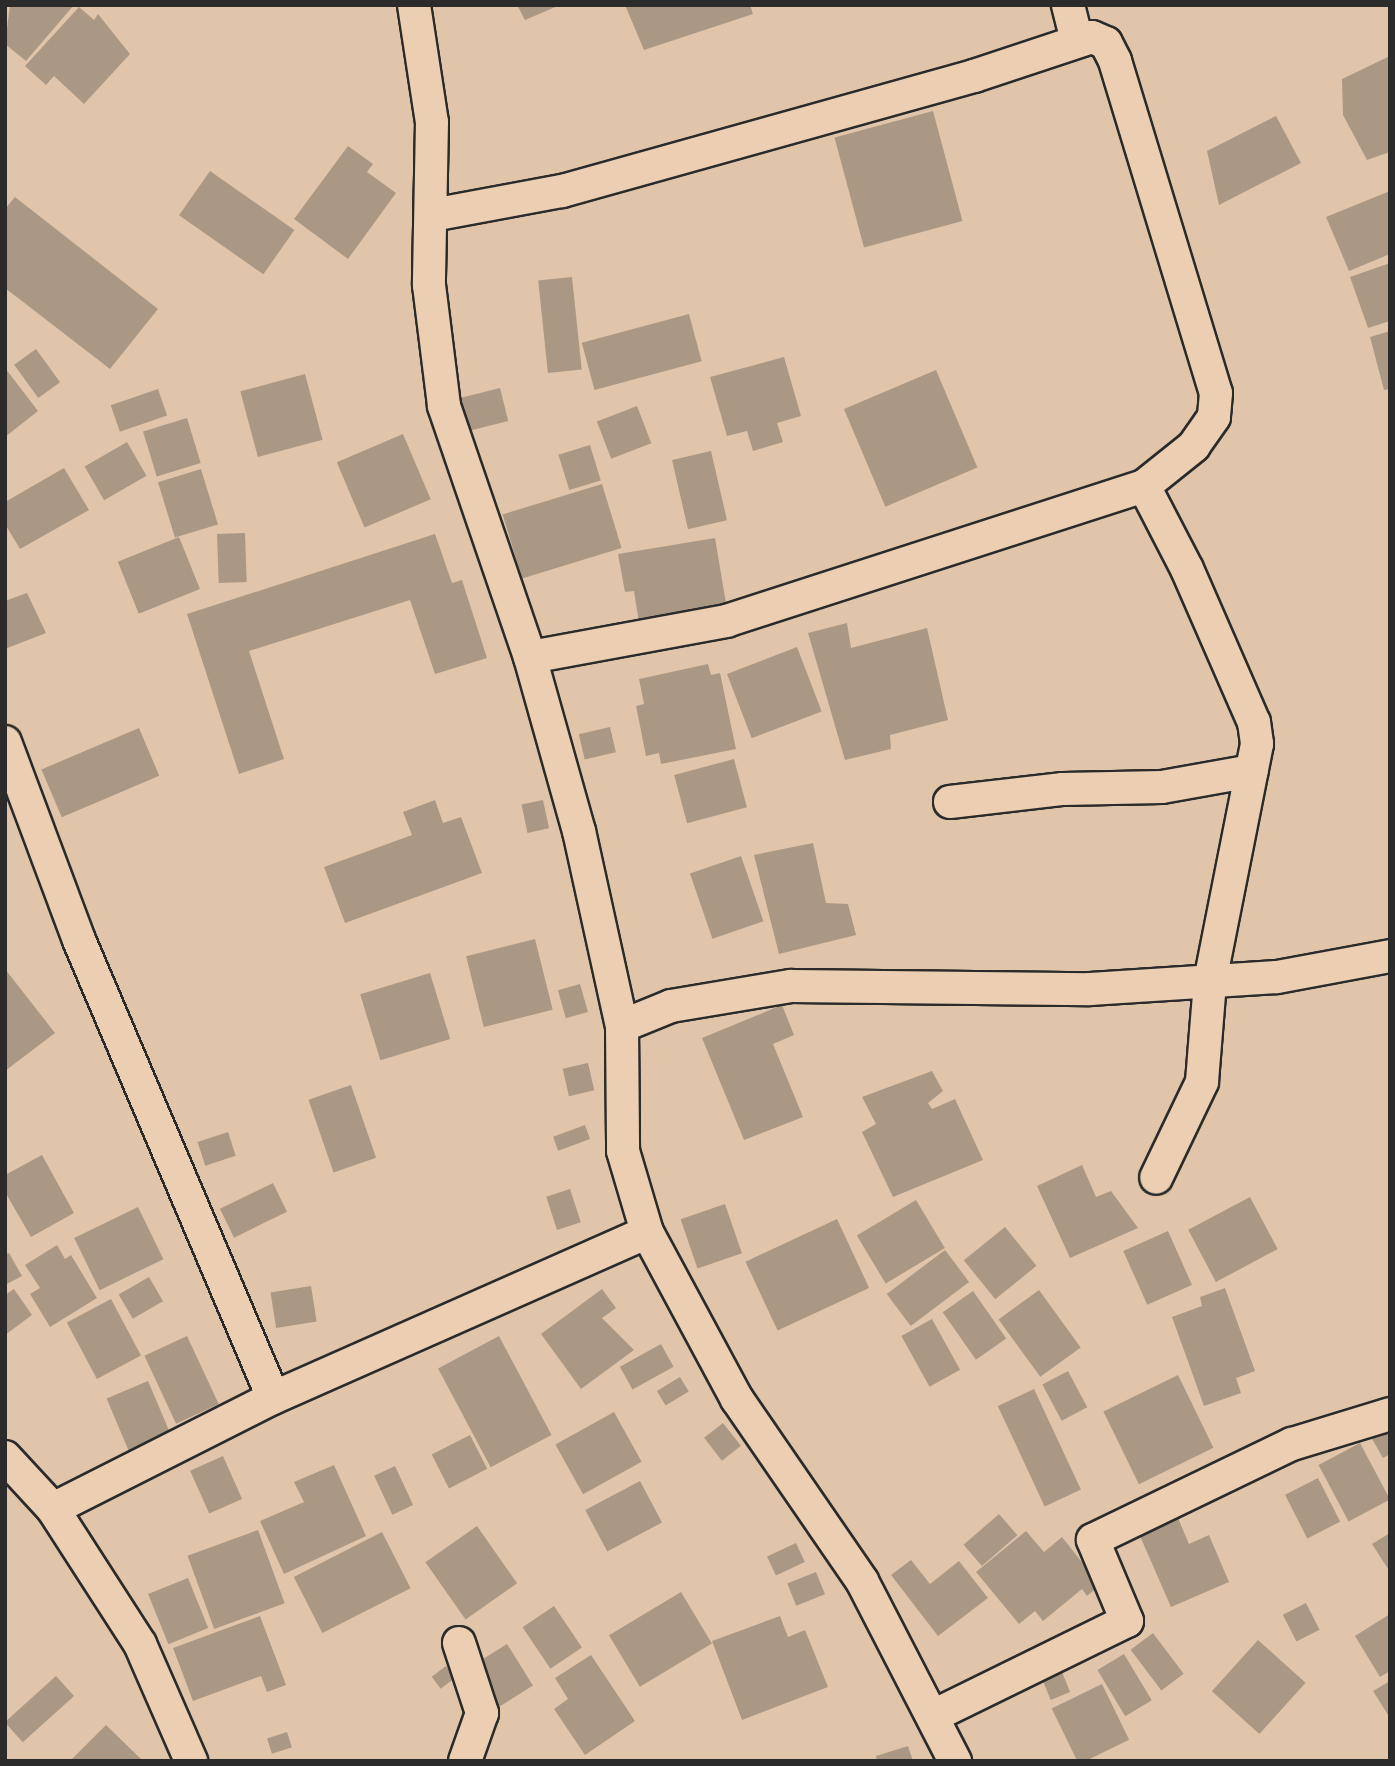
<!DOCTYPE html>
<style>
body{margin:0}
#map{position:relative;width:1395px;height:1766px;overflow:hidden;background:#e0c5aa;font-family:"Indie Flower",sans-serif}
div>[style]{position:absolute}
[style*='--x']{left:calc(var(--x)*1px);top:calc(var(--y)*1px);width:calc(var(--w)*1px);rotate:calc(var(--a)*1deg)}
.building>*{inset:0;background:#ab9884;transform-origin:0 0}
.roads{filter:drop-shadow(2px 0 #2b2b2b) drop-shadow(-2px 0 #2b2b2b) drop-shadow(0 2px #2b2b2b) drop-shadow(0 -2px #2b2b2b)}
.minor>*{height:32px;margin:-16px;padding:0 16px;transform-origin:16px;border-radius:16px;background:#eccfb2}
span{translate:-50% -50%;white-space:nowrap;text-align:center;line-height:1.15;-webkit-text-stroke:7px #eccfb2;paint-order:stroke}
.frame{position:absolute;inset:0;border:7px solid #2b2b2b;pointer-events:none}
</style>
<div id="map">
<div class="building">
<i style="clip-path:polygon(10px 5px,74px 5px,26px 61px,5px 44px)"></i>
<i style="clip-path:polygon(517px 5px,560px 5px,525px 20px)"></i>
<i style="clip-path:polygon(625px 5px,750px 5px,753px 14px,644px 50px)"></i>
<i style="clip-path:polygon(79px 7px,94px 20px,98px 14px,130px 54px,84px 104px,54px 76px,46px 85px,25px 66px)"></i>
<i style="clip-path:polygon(1390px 56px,1390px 152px,1367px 160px,1343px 115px,1342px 79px)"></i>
<i style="left:933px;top:111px;width:114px;height:102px;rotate:75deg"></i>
<i style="clip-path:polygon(1276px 116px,1301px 163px,1219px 205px,1207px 151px)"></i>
<i style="clip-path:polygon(348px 146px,373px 164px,367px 172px,396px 193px,348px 259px,294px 219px)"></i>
<i style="left:210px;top:171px;width:103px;height:54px;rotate:35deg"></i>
<i style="clip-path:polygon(1390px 191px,1390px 254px,1349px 271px,1326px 217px)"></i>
<i style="clip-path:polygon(15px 197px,158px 309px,110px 369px,5px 288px,5px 209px)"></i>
<i style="clip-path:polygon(1390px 263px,1390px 321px,1368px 328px,1350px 277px)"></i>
<i style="left:572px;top:277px;width:93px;height:34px;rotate:84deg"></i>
<i style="left:689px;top:314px;width:49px;height:111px;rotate:75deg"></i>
<i style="clip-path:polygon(1390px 331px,1390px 389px,1384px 390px,1370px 337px)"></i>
<i style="left:36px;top:349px;width:41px;height:27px;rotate:54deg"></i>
<i style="clip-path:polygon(784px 357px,801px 416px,777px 423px,783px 442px,753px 451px,747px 431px,727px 436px,710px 377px)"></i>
<i style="clip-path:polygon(5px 368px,38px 411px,5px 437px)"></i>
<i style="left:936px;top:370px;width:106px;height:100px;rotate:67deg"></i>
<i style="left:305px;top:374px;width:68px;height:67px;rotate:75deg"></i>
<i style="left:500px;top:388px;width:34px;height:41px;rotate:76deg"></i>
<i style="left:158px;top:389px;width:28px;height:50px;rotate:71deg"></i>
<i style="left:637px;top:406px;width:40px;height:43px;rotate:69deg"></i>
<i style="left:187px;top:418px;width:47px;height:46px;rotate:73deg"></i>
<i style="left:403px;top:434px;width:71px;height:72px;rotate:67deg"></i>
<i style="left:127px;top:442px;width:39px;height:49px;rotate:60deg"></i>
<i style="left:590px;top:445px;width:37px;height:33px;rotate:73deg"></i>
<i style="left:711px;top:451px;width:71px;height:40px;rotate:77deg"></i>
<i style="clip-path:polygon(64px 468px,89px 510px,20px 549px,5px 524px,5px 502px)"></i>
<i style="left:201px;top:469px;width:58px;height:45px;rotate:73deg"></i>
<i style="left:602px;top:484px;width:67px;height:104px;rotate:73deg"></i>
<i style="left:245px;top:533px;width:49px;height:28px;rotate:88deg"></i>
<i style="clip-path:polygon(435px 534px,452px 583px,462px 580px,487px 658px,435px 674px,410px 600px,249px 651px,284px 759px,239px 774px,187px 614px)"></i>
<i style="left:179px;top:537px;width:56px;height:66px;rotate:68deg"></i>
<i style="clip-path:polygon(715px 538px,727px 609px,639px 623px,634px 591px,625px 592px,618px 554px)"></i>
<i style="clip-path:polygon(27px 593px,46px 633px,5px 649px,5px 601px)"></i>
<i style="clip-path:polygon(847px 623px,851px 648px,927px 628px,948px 720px,890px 735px,891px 749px,845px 760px,808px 633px)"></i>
<i style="left:797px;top:647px;width:69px;height:75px;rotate:69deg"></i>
<i style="clip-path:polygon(708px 664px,711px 675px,720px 673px,736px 749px,661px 764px,659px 753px,646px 756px,636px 706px,644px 704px,639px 679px)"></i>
<i style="left:610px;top:727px;width:26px;height:32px;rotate:77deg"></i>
<i style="left:139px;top:728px;width:52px;height:106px;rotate:67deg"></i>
<i style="left:734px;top:759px;width:50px;height:62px;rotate:75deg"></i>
<i style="clip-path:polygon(435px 800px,443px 823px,461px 817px,482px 873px,345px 923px,324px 867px,412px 835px,403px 812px)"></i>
<i style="left:543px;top:800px;width:29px;height:22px;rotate:78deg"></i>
<i style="clip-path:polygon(813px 843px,826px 903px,848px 904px,856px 935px,779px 954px,754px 855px)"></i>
<i style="left:741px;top:856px;width:69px;height:54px;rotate:71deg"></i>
<i style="left:535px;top:939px;width:73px;height:71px;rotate:76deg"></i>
<i style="clip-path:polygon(5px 969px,55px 1033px,5px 1071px)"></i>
<i style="left:430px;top:973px;width:69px;height:73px;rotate:73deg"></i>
<i style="left:580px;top:984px;width:29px;height:23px;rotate:74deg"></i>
<i style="clip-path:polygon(782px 1005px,794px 1035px,773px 1044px,803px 1117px,744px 1140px,702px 1038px)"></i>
<i style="left:588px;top:1063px;width:28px;height:26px;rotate:77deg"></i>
<i style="clip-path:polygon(932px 1071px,943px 1091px,928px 1103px,932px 1109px,955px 1099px,983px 1160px,893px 1197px,862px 1132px,876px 1124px,862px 1097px)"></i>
<i style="left:351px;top:1085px;width:77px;height:45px;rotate:71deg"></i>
<i style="left:585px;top:1125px;width:15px;height:34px;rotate:70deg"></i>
<i style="left:228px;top:1132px;width:25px;height:32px;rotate:72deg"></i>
<i style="clip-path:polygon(42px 1155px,74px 1213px,31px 1237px,5px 1192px,5px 1175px)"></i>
<i style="clip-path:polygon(1082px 1165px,1096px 1197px,1111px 1191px,1138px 1228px,1070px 1258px,1037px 1186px)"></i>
<i style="left:273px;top:1183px;width:32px;height:59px;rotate:64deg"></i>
<i style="left:570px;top:1189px;width:35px;height:25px;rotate:72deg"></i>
<i style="left:1250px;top:1197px;width:59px;height:70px;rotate:62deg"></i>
<i style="left:916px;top:1200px;width:56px;height:69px;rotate:59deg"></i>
<i style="left:725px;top:1204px;width:52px;height:47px;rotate:71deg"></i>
<i style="left:138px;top:1207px;width:58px;height:71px;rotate:64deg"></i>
<i style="left:837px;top:1219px;width:76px;height:101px;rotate:65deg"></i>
<i style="left:1005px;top:1227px;width:50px;height:53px;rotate:51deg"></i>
<i style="left:1168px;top:1231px;width:59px;height:49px;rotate:66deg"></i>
<i style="clip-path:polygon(57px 1245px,65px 1259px,71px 1255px,97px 1298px,50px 1327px,30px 1294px,40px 1288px,25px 1265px)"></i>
<i style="left:945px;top:1250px;width:40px;height:73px;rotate:53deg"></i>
<i style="clip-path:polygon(9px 1253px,22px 1276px,5px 1285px,5px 1254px)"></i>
<i style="left:149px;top:1277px;width:28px;height:35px;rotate:60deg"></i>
<i style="left:311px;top:1286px;width:36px;height:41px;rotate:81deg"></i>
<i style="clip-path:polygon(1225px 1288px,1255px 1371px,1236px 1378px,1241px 1393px,1204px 1406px,1172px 1317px,1202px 1306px,1200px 1297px)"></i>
<i style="clip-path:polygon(14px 1289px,32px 1315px,5px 1335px,5px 1295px)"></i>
<i style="clip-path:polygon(602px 1289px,616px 1308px,602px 1318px,634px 1350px,581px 1389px,541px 1334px)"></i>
<i style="left:1039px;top:1290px;width:71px;height:50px;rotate:54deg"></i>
<i style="left:973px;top:1291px;width:58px;height:37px;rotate:55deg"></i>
<i style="left:111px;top:1299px;width:64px;height:50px;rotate:62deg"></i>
<i style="left:932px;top:1319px;width:58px;height:35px;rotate:61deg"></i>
<i style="left:187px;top:1336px;width:75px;height:47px;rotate:65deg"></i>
<i style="left:499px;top:1336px;width:112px;height:69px;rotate:62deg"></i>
<i style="left:661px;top:1344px;width:26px;height:47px;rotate:61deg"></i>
<i style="left:1068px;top:1371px;width:41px;height:29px;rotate:62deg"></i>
<i style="left:1178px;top:1375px;width:81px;height:83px;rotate:64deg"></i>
<i style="left:680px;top:1377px;width:17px;height:27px;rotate:59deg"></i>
<i style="left:148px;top:1381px;width:56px;height:45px;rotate:67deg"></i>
<i style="left:1034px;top:1389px;width:111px;height:40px;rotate:65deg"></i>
<i style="left:614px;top:1412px;width:57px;height:67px;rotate:61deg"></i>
<i style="left:723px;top:1423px;width:29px;height:24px;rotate:52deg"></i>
<i style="clip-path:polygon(1390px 1426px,1390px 1454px,1383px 1458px,1371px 1437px)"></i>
<i style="left:470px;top:1435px;width:38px;height:43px;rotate:63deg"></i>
<i style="left:1360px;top:1443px;width:64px;height:47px;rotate:62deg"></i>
<i style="left:223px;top:1456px;width:47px;height:36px;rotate:66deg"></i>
<i style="clip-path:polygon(334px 1465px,366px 1536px,284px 1574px,260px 1521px,304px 1502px,294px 1482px)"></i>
<i style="left:395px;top:1466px;width:43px;height:23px;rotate:65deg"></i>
<i style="left:1318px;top:1478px;width:49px;height:37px;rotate:63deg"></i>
<i style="left:640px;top:1481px;width:47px;height:62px;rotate:62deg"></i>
<i style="clip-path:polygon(1175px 1511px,1189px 1544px,1209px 1535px,1229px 1582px,1171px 1607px,1136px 1527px)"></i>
<i style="left:999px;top:1514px;width:28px;height:47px;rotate:49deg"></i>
<i style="left:477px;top:1526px;width:70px;height:63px;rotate:55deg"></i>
<i style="left:258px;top:1530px;width:78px;height:75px;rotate:70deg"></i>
<i style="clip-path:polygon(1026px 1531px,1044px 1552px,1062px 1537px,1100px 1585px,1087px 1596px,1082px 1589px,1043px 1621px,1035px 1611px,1019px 1624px,976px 1572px)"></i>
<i style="left:382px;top:1532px;width:63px;height:99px;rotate:63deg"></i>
<i style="clip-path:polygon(1390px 1533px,1390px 1572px,1372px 1544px)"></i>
<i style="left:796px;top:1543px;width:21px;height:32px;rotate:65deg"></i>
<i style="clip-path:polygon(911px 1560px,930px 1584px,959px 1561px,988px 1598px,938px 1636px,891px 1575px)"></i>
<i style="left:816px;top:1572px;width:24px;height:31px;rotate:68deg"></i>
<i style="left:188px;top:1578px;width:54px;height:43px;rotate:68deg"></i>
<i style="left:681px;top:1592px;width:60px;height:84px;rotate:59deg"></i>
<i style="left:1306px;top:1603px;width:30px;height:26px;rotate:63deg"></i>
<i style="left:554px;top:1606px;width:50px;height:38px;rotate:56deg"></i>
<i style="clip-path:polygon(1390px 1614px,1390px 1671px,1380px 1677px,1355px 1636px)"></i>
<i style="clip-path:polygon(260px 1616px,286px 1685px,267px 1692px,261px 1676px,193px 1701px,173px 1648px)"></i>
<i style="clip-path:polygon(780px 1616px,788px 1637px,805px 1630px,828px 1687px,742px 1720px,712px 1641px)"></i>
<i style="left:1153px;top:1633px;width:51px;height:28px;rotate:53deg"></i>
<i style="left:1258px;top:1640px;width:64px;height:69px;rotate:42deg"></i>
<i style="left:507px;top:1644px;width:49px;height:39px;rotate:58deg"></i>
<i style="left:1124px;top:1654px;width:54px;height:31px;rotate:59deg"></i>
<i style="clip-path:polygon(591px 1655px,635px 1721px,585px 1755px,554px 1709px,568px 1699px,555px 1678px)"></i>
<i style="left:446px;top:1666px;width:15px;height:18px;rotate:53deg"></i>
<i style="left:1060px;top:1667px;width:27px;height:21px;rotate:68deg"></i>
<i style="left:56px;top:1676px;width:27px;height:69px;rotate:48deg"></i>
<i style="clip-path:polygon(1390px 1681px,1390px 1718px,1373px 1691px)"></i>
<i style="left:1102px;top:1684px;width:62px;height:56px;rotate:64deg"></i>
<i style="clip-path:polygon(106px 1725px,143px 1761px,70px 1761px)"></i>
<i style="left:287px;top:1732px;width:16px;height:21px;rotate:72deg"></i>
<i style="clip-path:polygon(908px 1746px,913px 1761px,877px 1761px,876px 1756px)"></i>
</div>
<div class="roads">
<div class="minor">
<i style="--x:414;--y:5;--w:118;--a:81.3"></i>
<i style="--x:432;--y:122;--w:163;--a:91.1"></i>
<i style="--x:429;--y:285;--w:122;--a:82.9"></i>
<i style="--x:444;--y:406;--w:265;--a:71.1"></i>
<i style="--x:530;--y:657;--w:181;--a:74.3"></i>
<i style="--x:579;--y:831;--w:200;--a:77.6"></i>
<i style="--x:622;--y:1026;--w:125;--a:89.5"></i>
<i style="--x:623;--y:1151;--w:84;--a:73.5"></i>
<i style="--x:647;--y:1232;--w:190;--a:61.7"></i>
<i style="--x:737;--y:1399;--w:221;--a:55.5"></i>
<i style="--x:862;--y:1581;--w:203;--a:62.7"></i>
<i style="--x:1068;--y:5;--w:36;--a:76"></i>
<i style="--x:432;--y:215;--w:132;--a:-10.5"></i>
<i style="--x:562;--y:191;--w:428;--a:-15.6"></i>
<i style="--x:974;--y:76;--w:124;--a:-18.3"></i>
<i style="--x:1092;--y:37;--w:15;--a:23"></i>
<i style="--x:1106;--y:43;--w:20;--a:63"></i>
<i style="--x:1115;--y:61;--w:347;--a:73.1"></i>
<i style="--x:1216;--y:393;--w:24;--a:95"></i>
<i style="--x:1214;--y:417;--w:35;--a:125"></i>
<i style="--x:1194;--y:446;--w:64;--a:141.3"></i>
<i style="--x:1144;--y:486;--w:438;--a:162.1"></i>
<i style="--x:727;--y:621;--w:200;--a:169.6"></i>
<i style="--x:1144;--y:486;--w:93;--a:62.6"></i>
<i style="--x:1187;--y:569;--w:167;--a:66.4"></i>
<i style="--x:1254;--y:722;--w:22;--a:82"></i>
<i style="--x:1257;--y:744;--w:243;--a:101.2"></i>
<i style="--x:1210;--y:982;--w:100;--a:94.6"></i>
<i style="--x:1202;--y:1082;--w:106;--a:115.6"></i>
<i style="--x:5;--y:742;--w:211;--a:69.5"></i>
<i style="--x:79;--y:940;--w:497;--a:67"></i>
<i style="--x:950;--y:802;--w:114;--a:-6.6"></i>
<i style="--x:1063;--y:789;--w:99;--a:-1.2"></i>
<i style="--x:1162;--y:787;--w:91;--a:-10.1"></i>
<i style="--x:622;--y:1026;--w:53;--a:-22.2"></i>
<i style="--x:671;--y:1006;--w:122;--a:-9.5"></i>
<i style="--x:791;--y:986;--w:299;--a:0.6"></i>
<i style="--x:1090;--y:989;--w:187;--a:-3.7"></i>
<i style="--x:1277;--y:977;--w:115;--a:-10.5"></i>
<i style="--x:5;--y:1457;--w:71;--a:47.3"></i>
<i style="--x:53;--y:1509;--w:161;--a:57.2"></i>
<i style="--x:140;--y:1644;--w:128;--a:66.4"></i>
<i style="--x:53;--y:1509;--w:246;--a:-26.8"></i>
<i style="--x:273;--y:1398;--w:409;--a:-23.9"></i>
<i style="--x:459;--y:1643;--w:74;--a:71.8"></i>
<i style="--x:482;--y:1713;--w:51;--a:109.5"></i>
<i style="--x:933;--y:1716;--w:216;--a:-26.1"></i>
<i style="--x:1127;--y:1621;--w:88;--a:-112.8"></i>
<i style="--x:1093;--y:1540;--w:221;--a:-25.8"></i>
<i style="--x:1292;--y:1444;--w:102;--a:-17"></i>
</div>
</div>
<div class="frame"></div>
</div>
